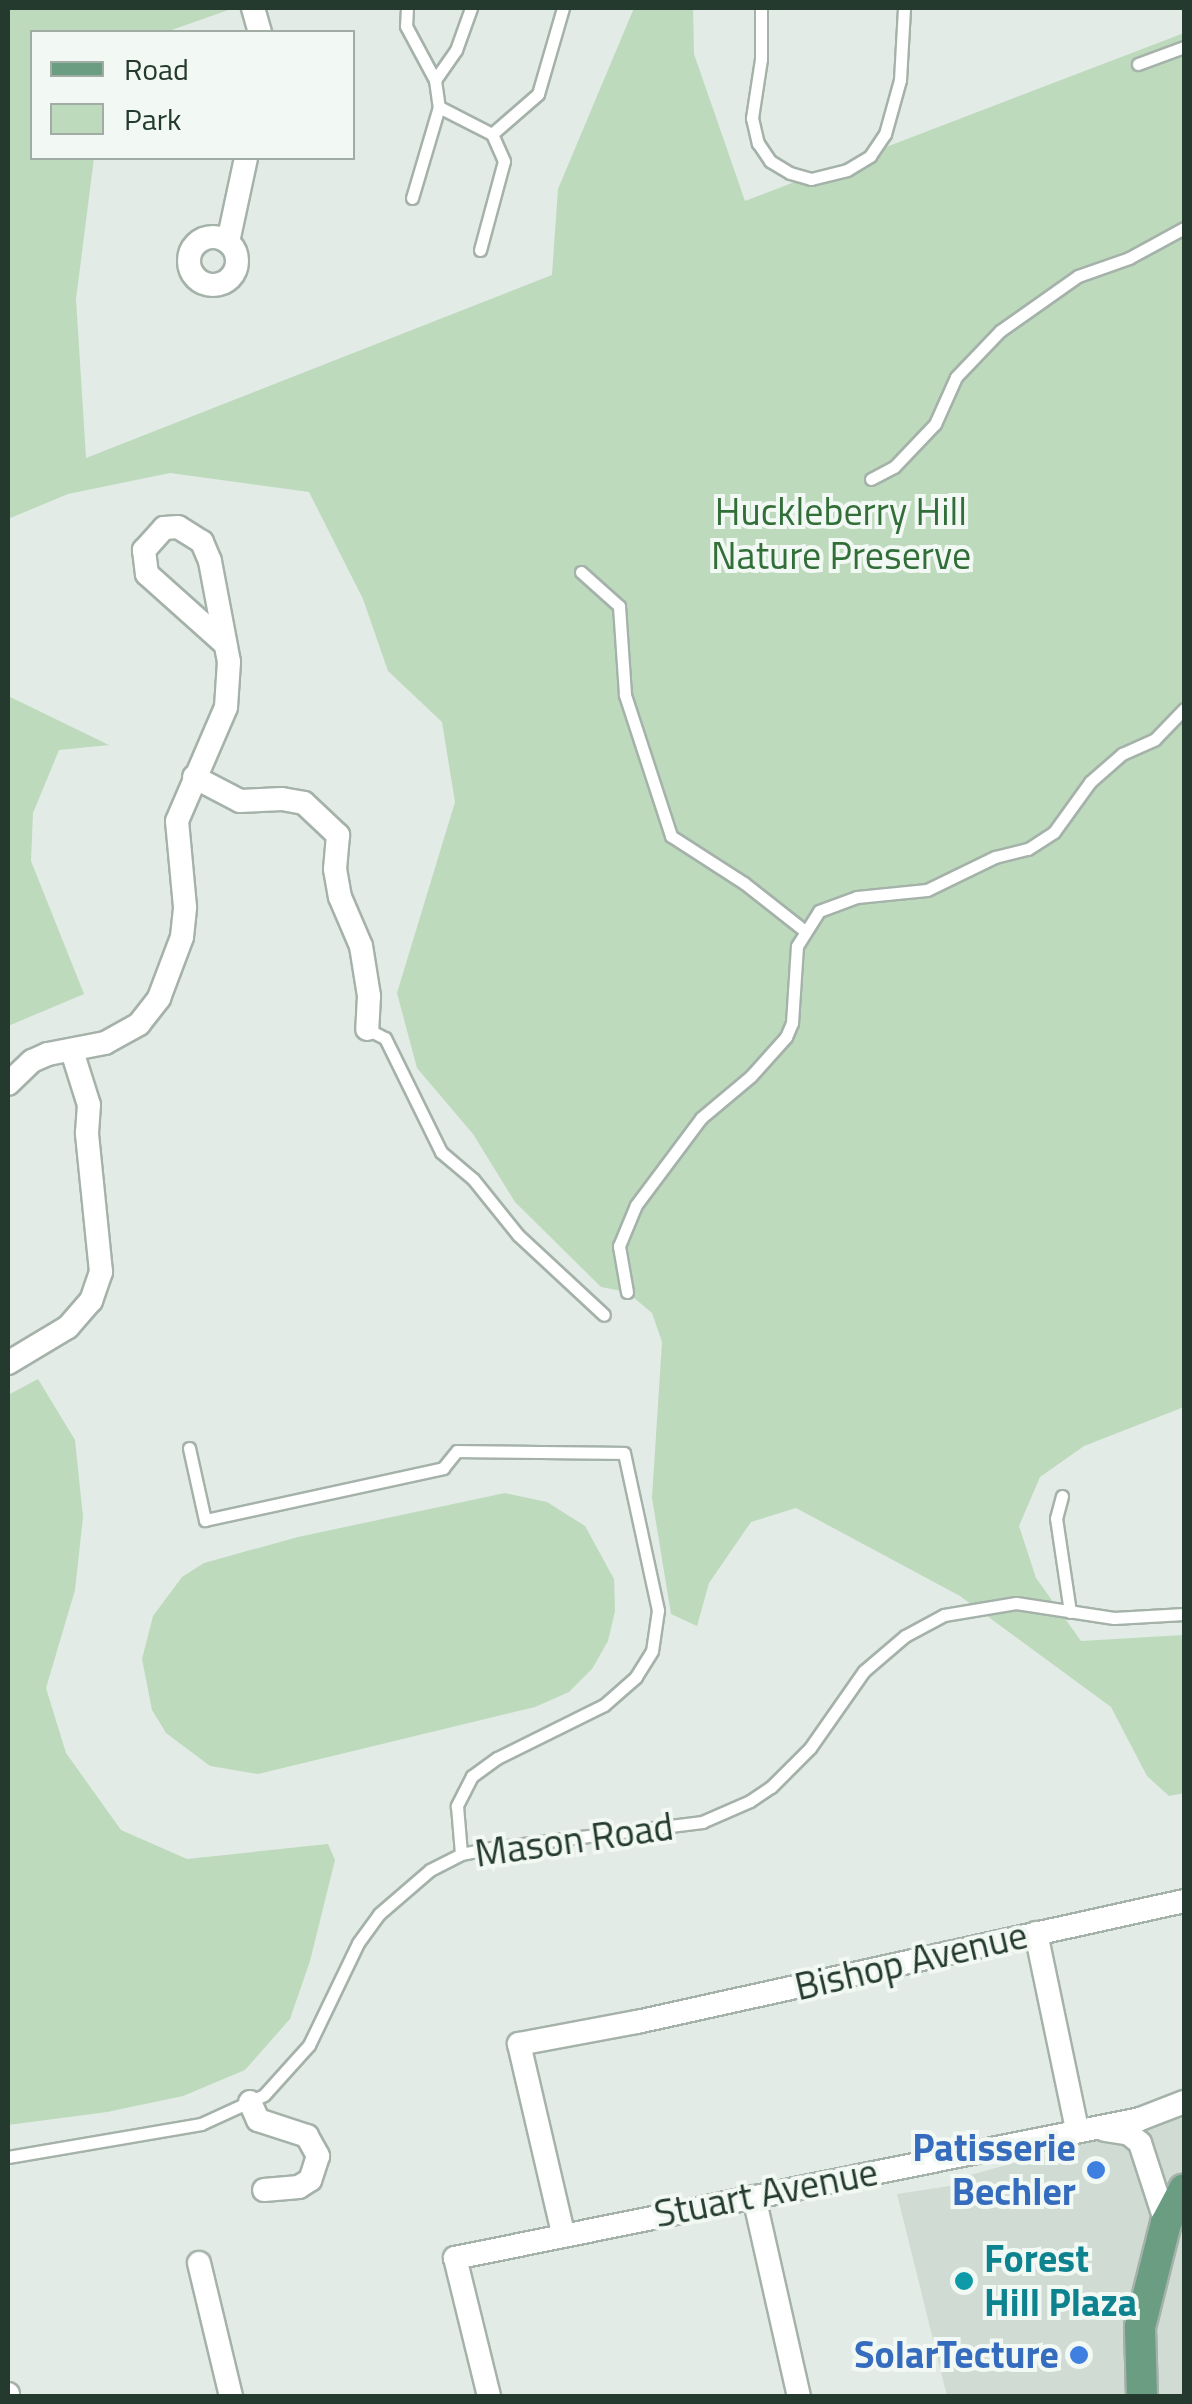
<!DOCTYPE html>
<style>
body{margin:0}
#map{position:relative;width:1192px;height:2404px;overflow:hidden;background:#e2ebe5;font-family:"Titillium Web",sans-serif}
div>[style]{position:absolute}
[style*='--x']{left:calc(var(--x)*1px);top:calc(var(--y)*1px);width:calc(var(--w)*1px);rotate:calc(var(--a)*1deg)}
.built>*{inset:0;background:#d0dbd3}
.green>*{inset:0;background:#bddabd}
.roads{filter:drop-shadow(2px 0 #a5b2aa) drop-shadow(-2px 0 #a5b2aa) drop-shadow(0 2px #a5b2aa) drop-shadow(0 -2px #a5b2aa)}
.service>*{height:11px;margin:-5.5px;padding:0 5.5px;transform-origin:5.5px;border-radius:5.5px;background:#fff}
.minor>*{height:22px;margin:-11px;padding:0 11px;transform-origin:11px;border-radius:11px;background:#fff}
.minor>.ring{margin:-11px;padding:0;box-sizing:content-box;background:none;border:22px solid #fff;border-radius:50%}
.primary>*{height:30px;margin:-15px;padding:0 15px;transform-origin:15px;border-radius:15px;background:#6a9d82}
.dots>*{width:28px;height:28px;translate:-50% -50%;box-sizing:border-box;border:5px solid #f2f8f3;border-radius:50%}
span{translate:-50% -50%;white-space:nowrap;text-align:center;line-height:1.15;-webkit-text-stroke:8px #f2f8f3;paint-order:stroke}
.park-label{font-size:38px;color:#316e38}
.street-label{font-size:38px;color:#243a2e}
.shop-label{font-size:38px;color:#366cbe;font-weight:700}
.right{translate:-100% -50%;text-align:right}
.culture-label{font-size:38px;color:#0d838f;font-weight:700}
.left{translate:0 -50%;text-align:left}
.frame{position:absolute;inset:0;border:10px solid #243a2e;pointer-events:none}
.legend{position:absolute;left:30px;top:30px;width:325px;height:130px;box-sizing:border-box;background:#f2f8f3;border:2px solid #a0aca4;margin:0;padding:12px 18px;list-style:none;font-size:30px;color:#243a2e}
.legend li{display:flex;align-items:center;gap:20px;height:50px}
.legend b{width:50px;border:2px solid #a0aca4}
</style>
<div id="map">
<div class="built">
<i style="clip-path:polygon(1184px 2116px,1184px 2396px,947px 2396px,897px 2194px,956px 2185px,956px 2179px)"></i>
</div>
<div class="green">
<i style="clip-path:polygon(8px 8px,234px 8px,166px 32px,32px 32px,32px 158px,94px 158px,76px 299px,86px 458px,552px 275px,558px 189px,634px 8px,693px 8px,694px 54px,745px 201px,1184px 33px,1184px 1407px,1084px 1446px,1040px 1477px,1019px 1526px,1036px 1578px,1081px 1641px,1184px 1635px,1184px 1793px,1169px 1796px,1147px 1776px,1111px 1707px,960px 1596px,796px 1508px,751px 1522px,709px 1583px,697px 1626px,671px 1614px,652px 1498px,662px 1342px,652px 1313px,627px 1292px,601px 1287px,515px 1202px,473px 1134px,417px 1068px,397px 993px,455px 802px,442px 722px,388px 671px,363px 599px,309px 492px,170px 473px,68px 494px,8px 519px)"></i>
<i style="clip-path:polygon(8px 696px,109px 745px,59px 750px,33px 813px,31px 861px,84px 994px,8px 1026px)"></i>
<i style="clip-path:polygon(38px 1379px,75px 1440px,83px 1517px,75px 1590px,46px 1688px,66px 1753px,121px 1830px,187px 1859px,328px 1844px,335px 1860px,310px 1961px,290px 2019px,245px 2070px,183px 2096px,107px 2112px,8px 2125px,8px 1395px)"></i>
<i style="clip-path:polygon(505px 1493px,547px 1502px,585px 1526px,614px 1579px,615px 1611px,608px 1641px,592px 1669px,569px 1692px,535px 1707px,258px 1774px,210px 1766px,166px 1733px,152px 1710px,142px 1659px,153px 1616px,182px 1577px,204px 1563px,298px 1537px)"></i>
</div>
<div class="roads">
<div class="service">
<i style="--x:407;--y:8;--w:18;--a:93"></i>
<i style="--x:406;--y:26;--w:61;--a:61.8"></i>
<i style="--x:435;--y:80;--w:27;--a:82"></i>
<i style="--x:439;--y:107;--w:59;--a:27"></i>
<i style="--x:761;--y:8;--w:51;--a:90"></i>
<i style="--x:761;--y:59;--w:60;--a:98.7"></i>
<i style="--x:752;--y:118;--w:26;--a:77"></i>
<i style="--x:758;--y:143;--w:22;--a:56"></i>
<i style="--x:770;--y:161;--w:23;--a:31"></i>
<i style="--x:790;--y:173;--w:22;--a:16"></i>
<i style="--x:811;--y:179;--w:37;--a:-14"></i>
<i style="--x:847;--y:170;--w:27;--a:-31"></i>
<i style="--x:870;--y:156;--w:27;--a:-56"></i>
<i style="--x:885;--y:134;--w:56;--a:-74.5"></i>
<i style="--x:900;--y:80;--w:72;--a:-86.8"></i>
<i style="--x:1138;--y:64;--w:49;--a:-20.3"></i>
<i style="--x:435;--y:80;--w:37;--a:-55"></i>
<i style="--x:456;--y:50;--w:45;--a:-70.3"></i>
<i style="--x:412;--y:198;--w:95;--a:-73.5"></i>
<i style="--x:480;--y:250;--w:92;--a:-74.9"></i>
<i style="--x:504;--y:161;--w:30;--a:-114"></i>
<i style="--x:492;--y:134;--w:61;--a:-41"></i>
<i style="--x:538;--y:94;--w:90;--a:-73.8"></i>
<i style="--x:871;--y:479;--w:26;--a:-28"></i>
<i style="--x:894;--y:467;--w:59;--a:-46.4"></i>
<i style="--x:935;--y:424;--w:51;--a:-65.9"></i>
<i style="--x:956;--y:377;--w:64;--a:-46.3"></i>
<i style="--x:1000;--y:331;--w:95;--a:-35.2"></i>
<i style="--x:1078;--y:276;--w:54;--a:-19.4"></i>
<i style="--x:1129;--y:258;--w:63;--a:-28.6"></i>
<i style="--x:581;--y:572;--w:51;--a:41.8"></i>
<i style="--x:619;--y:606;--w:89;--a:86.1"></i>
<i style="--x:625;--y:695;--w:148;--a:71.9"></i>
<i style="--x:671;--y:836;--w:87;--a:32.8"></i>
<i style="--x:744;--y:883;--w:78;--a:38.2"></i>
<i style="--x:367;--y:1029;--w:20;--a:27"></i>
<i style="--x:385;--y:1038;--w:127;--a:63.8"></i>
<i style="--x:441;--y:1152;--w:42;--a:40.2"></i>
<i style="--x:473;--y:1179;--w:72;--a:51.2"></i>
<i style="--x:518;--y:1235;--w:117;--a:42.9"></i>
<i style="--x:627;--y:1292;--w:47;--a:-99.9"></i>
<i style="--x:619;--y:1246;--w:44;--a:-67.5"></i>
<i style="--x:636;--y:1205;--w:109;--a:-53.2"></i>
<i style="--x:701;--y:1118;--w:65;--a:-40"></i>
<i style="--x:751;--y:1076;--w:52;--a:-48.1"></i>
<i style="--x:786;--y:1037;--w:15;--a:-67"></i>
<i style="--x:792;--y:1023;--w:77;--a:-86.3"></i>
<i style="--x:797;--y:946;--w:41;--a:-57.8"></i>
<i style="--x:819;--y:911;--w:40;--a:-20.2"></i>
<i style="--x:857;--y:897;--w:70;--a:-5.7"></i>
<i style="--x:927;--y:890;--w:76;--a:-25.9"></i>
<i style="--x:995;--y:857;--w:34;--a:-14"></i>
<i style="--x:1028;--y:849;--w:31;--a:-33"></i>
<i style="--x:1054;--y:832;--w:62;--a:-54.2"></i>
<i style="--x:1090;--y:782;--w:43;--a:-41.2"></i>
<i style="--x:1122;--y:754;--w:36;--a:-24"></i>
<i style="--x:1155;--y:739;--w:42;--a:-46"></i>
<i style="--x:189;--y:1448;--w:74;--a:77.5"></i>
<i style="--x:205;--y:1520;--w:244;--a:-12.3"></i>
<i style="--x:443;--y:1468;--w:22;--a:-51"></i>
<i style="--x:457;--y:1451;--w:167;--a:0.7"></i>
<i style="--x:624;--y:1453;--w:161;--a:77.8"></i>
<i style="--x:658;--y:1610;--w:41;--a:98.3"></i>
<i style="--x:652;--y:1651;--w:31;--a:122"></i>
<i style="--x:636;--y:1677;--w:43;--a:138.8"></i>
<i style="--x:604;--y:1705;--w:119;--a:153.6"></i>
<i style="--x:497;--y:1758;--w:31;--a:144"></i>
<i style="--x:472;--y:1776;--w:34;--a:117"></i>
<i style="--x:457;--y:1806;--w:48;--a:85.2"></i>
<i style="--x:1062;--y:1496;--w:23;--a:105"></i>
<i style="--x:1056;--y:1518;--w:95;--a:81.5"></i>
<i style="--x:8;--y:2157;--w:196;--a:-9.7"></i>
<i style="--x:201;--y:2124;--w:69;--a:-24.7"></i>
<i style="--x:264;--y:2095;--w:67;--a:-48"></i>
<i style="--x:309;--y:2045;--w:113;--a:-64.3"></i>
<i style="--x:358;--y:1943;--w:36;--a:-54"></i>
<i style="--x:379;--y:1914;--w:67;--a:-40.8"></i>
<i style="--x:430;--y:1870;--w:35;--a:-27"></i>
<i style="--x:461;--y:1854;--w:31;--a:-11"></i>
<i style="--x:491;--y:1848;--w:213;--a:-7"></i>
<i style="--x:702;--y:1822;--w:52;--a:-23.6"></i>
<i style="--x:750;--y:1801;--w:25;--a:-34"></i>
<i style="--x:771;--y:1787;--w:55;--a:-45"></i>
<i style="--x:810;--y:1748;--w:94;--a:-55"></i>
<i style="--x:864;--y:1671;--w:54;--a:-40.5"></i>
<i style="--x:905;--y:1636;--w:44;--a:-28.3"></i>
<i style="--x:944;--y:1615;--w:73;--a:-9.5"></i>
<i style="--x:1016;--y:1603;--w:99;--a:8.7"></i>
<i style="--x:1114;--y:1618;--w:70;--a:-3.3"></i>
</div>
<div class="minor">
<i style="--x:253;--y:8;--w:25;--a:74"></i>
<i class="ring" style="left:189px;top:237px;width:26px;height:26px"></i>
<i style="--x:228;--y:242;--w:86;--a:-77.9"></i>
<i style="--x:194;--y:777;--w:52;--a:27.6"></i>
<i style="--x:240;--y:801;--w:42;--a:-2.7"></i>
<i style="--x:282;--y:799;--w:22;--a:10"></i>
<i style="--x:304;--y:803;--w:47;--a:43.3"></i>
<i style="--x:338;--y:835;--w:34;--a:95"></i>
<i style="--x:335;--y:869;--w:28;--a:80"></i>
<i style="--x:340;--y:897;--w:53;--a:66.8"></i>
<i style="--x:361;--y:946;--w:51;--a:80.9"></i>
<i style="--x:369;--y:996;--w:33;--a:93"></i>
<i style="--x:8;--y:1084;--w:33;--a:-44"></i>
<i style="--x:32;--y:1061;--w:17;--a:-24"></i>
<i style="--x:48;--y:1054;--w:58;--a:-10.9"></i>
<i style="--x:105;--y:1043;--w:39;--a:-29"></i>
<i style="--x:139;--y:1024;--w:33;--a:-52"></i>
<i style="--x:159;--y:998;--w:65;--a:-69.3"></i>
<i style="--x:182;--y:937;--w:30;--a:-84"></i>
<i style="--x:185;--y:907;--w:86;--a:-95.3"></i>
<i style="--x:177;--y:821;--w:124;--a:-66.7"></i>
<i style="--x:226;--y:707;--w:45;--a:-86.2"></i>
<i style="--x:229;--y:662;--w:103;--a:-100.7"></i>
<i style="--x:210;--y:561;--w:21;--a:-113"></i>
<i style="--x:202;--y:542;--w:28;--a:-148"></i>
<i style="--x:178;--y:527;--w:14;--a:176"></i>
<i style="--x:164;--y:528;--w:30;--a:132"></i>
<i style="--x:144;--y:550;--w:24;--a:83"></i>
<i style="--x:147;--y:574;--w:102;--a:41.8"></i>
<i style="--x:8;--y:1363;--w:70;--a:-31"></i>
<i style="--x:68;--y:1327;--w:35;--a:-49"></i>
<i style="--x:91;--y:1301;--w:31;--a:-71"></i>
<i style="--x:101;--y:1272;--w:140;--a:-95.8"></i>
<i style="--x:87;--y:1133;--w:28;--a:-86"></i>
<i style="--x:89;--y:1105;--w:57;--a:-107.5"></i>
<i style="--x:1036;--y:1933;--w:200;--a:78.2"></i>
<i style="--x:250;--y:2102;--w:20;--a:66"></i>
<i style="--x:258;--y:2120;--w:52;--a:18.1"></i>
<i style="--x:307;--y:2136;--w:23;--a:61"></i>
<i style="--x:318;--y:2156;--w:25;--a:108"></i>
<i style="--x:310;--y:2180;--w:13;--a:148"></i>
<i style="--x:299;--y:2187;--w:35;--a:175"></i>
<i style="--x:1105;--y:2130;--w:24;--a:9"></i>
<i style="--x:1129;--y:2134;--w:14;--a:39"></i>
<i style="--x:1140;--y:2143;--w:84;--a:72"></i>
<i style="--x:754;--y:2197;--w:204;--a:77.3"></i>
<i style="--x:563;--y:2233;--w:194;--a:-103.1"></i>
<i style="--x:519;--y:2044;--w:120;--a:-10.6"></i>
<i style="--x:637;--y:2022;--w:560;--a:-12.47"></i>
<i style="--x:199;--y:2263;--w:137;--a:76.5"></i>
<i style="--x:8;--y:2394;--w:2;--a:90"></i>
<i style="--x:489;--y:2396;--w:142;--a:-103.8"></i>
<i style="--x:455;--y:2258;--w:699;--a:-11.47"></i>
<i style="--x:1140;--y:2119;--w:47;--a:-21.1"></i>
</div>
<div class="primary">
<i style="--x:1142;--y:2396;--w:69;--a:-91.7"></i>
<i style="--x:1140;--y:2327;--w:107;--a:-76"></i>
<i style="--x:1166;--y:2223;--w:38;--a:-62"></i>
</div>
</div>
<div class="dots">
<i style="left:1096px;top:2170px;background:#3f7fe0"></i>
<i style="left:964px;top:2281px;background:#0f9aa8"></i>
<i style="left:1079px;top:2355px;background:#3f7fe0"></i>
</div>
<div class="park-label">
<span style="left:841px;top:534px">Huckleberry Hill<br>Nature Preserve</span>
</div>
<div class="street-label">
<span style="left:574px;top:1840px;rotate:-8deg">Mason Road</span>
<span style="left:911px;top:1961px;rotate:-13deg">Bishop Avenue</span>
<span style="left:766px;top:2193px;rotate:-11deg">Stuart Avenue</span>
</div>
<div class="shop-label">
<span class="right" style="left:1076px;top:2170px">Patisserie<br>Bechler</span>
<span class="right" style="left:1059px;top:2355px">SolarTecture</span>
</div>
<div class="culture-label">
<span class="left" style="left:984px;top:2281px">Forest<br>Hill Plaza</span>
</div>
<div class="frame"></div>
<ul class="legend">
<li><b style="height:12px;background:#6a9d82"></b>Road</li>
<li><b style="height:28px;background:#bddabd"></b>Park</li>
</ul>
</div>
